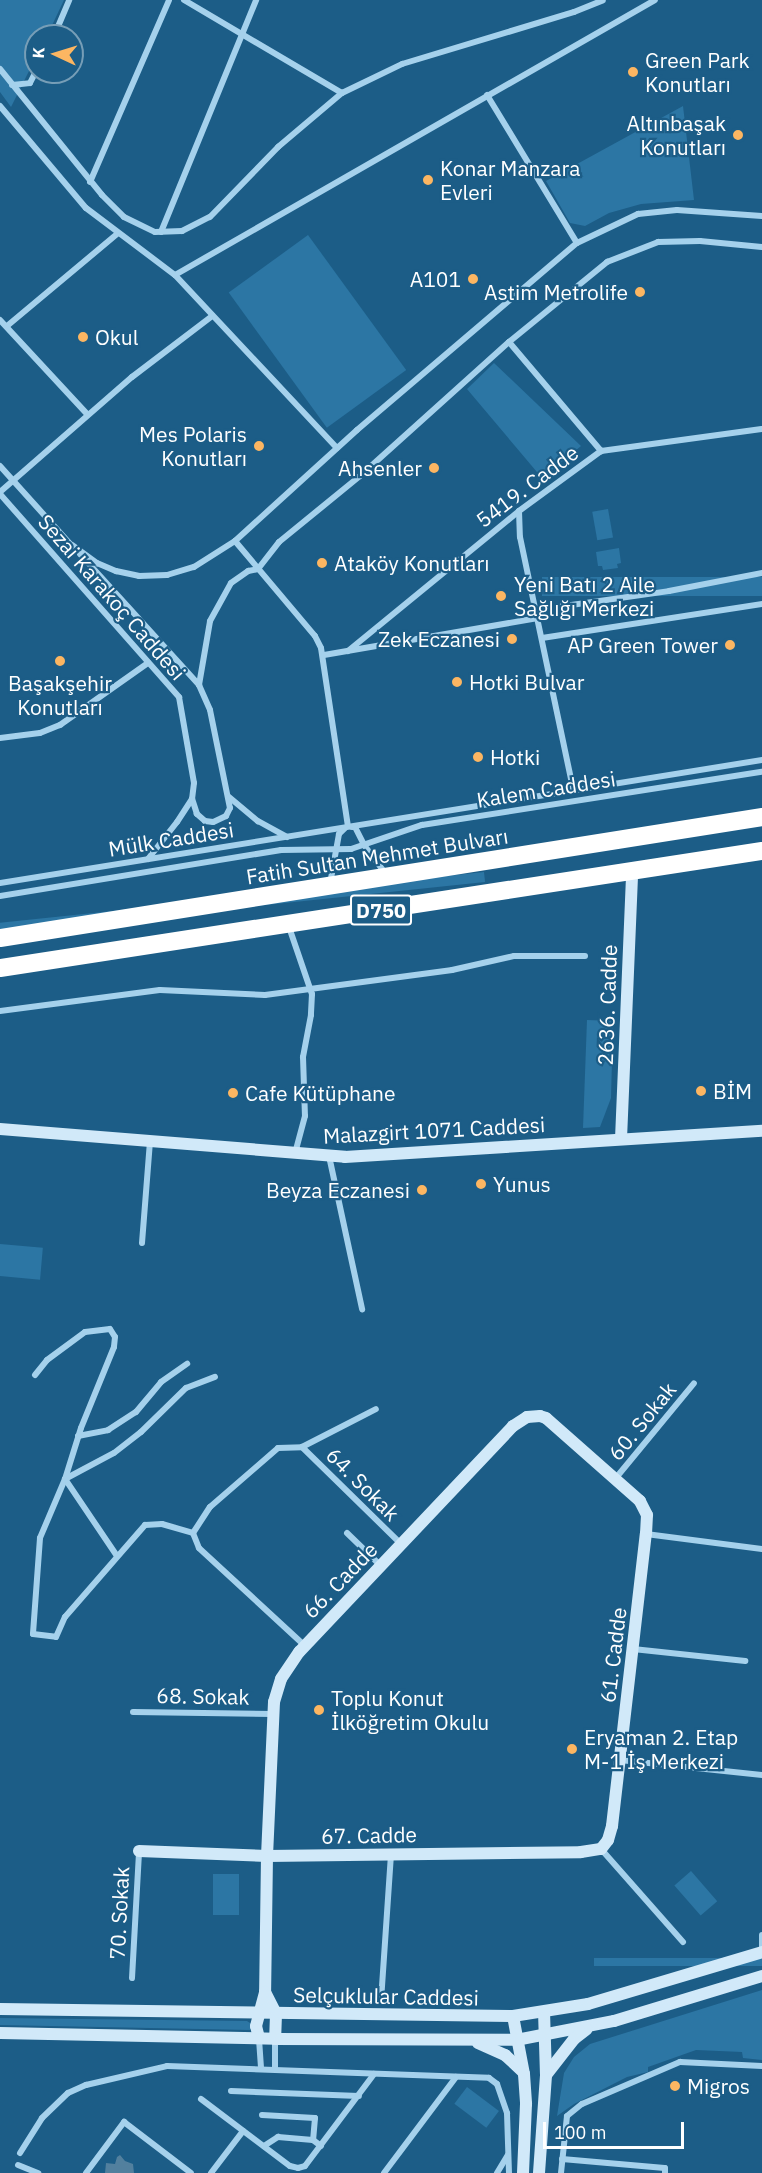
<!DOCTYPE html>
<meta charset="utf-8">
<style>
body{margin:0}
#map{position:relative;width:762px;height:2173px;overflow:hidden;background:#1c5d87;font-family:"IBM Plex Sans",sans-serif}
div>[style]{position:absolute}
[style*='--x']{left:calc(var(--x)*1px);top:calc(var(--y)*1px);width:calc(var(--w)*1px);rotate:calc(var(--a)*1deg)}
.green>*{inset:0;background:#2c76a4;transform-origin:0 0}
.water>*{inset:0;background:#52809e}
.street>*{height:6px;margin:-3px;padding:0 3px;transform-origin:3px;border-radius:3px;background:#a5d1ec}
.secondary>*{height:12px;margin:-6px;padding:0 6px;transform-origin:6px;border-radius:6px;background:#d1e9f9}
.highway>*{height:18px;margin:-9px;padding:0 9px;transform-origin:9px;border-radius:9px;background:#fff}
.dots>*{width:16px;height:16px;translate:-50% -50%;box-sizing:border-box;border:3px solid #1c5d87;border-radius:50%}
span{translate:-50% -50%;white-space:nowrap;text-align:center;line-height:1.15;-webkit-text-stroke:4.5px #1c5d87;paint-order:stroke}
.shield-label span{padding:2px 4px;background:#1c5d87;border:2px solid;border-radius:4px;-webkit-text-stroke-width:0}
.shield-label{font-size:20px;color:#fff;font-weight:700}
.poi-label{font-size:21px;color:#fff}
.left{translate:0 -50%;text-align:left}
.right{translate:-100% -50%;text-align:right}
.street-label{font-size:21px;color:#fff}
.north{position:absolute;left:24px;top:24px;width:60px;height:60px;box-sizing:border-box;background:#1c5d87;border:2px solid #779eb7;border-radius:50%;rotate:274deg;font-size:16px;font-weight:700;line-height:24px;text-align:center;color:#fff}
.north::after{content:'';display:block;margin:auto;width:21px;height:27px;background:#fcb662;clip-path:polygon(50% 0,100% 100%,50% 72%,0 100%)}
.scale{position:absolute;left:543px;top:2122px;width:141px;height:27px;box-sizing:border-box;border:3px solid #fff;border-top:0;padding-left:8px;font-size:18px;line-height:21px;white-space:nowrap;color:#fff;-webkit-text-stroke:4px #1c5d87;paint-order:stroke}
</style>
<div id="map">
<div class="green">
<i style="clip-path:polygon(0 0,64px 0,47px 36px,36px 36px,36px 57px,11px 107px,0 92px)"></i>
<i style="clip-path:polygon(683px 106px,694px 200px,641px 204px,609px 213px,585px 226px,570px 223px,546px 181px)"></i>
<i style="left:308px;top:235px;width:167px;height:98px;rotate:54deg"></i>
<i style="clip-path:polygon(494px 363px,581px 446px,542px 478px,467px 389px)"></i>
<i style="left:608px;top:509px;width:29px;height:16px;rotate:80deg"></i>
<i style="clip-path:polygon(619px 548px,621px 563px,617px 564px,618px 568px,603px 570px,602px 566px,598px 566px,596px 552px)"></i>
<i style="left:762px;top:577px;width:19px;height:220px;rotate:90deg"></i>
<i style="left:484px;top:872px;width:10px;height:490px;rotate:84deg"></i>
<i style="clip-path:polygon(587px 1020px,613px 1021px,611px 1098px,600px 1127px,583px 1128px)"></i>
<i style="left:0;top:1244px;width:43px;height:32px;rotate:5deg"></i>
<i style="left:691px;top:1871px;width:40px;height:22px;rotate:49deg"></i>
<i style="left:213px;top:1874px;width:26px;height:41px"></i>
<i style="left:762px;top:1958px;width:8px;height:168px;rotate:90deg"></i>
<i style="clip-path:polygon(762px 1990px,762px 2060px,743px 2058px,742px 2052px,696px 2050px,648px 2067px,648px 2072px,627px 2077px,574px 2104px,557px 2116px,564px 2073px,574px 2057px,590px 2044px)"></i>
<i style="clip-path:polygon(0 2018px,247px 2021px,253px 2025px,250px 2030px,0 2025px)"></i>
<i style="left:467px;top:2087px;width:40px;height:21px;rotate:37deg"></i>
</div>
<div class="water">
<i style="clip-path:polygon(120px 2155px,125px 2161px,133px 2164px,134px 2173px,105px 2173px,106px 2163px,115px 2164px,117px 2157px)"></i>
</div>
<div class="street">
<i style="--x:184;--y:0;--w:183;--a:30.5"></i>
<i style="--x:54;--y:36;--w:39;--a:-67"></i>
<i style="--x:0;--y:69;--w:162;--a:51"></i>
<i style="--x:102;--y:195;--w:31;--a:45"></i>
<i style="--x:124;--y:217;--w:34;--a:26"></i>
<i style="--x:155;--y:232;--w:27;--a:-2"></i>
<i style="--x:182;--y:231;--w:31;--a:-27"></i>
<i style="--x:210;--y:217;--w:98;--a:-45.8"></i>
<i style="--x:278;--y:147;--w:84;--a:-40.2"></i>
<i style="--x:342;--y:93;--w:67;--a:-25.8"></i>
<i style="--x:402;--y:64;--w:180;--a:-16.8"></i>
<i style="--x:574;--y:12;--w:31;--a:-22"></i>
<i style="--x:12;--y:85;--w:18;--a:-6"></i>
<i style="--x:30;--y:83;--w:13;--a:-63"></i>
<i style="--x:487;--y:95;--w:173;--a:58.7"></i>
<i style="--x:0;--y:106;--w:133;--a:49.9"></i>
<i style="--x:86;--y:208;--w:111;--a:37"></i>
<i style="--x:175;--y:275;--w:237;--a:46.9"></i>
<i style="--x:90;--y:182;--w:198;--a:-66.5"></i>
<i style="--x:161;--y:232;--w:251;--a:-67.7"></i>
<i style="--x:175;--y:275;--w:553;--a:-29.81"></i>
<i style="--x:0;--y:320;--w:129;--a:47.2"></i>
<i style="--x:7;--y:326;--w:143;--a:-39.9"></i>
<i style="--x:509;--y:342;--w:143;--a:49.8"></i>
<i style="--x:0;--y:466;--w:109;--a:48"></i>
<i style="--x:0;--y:492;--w:175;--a:-41.1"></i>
<i style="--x:132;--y:377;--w:101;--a:-37.3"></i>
<i style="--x:0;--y:494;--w:271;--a:48.6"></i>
<i style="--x:179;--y:697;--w:87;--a:80.1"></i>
<i style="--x:194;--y:783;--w:16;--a:97"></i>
<i style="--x:192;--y:799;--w:27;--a:123"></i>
<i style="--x:177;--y:822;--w:47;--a:128.1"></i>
<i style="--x:519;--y:511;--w:26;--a:88"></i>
<i style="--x:520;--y:537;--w:258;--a:78.1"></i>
<i style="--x:235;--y:541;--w:124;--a:49.9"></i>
<i style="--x:315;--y:636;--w:13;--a:63"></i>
<i style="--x:321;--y:648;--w:180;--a:81.4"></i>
<i style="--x:72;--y:545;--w:31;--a:36"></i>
<i style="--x:97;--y:563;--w:21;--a:23"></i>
<i style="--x:116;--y:571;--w:24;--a:12"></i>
<i style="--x:139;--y:576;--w:28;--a:-2"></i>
<i style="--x:167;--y:575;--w:28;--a:-17"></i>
<i style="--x:194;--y:567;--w:49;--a:-32.4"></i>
<i style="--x:235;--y:541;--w:165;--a:-42.3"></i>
<i style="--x:357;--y:430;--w:289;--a:-40.4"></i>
<i style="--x:577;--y:243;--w:68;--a:-25.4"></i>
<i style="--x:638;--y:214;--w:39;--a:-6"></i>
<i style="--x:677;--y:210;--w:85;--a:4"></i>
<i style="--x:80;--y:554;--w:177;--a:47.7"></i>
<i style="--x:199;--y:685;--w:27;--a:66"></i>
<i style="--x:210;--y:710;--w:100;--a:78.5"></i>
<i style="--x:230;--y:808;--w:9;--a:117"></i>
<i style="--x:226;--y:816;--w:14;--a:155"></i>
<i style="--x:213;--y:822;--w:8;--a:-173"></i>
<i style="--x:205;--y:821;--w:11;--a:-139"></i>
<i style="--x:197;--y:814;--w:16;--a:-108"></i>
<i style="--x:536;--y:610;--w:134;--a:-8.1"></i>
<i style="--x:669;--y:591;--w:95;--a:-11"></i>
<i style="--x:542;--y:638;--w:223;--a:-8.8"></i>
<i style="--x:348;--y:651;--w:221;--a:-39.3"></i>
<i style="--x:519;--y:511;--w:102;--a:-36.2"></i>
<i style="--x:601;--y:451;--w:162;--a:-7.8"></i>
<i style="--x:324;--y:655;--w:217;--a:-9.8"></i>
<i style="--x:199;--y:685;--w:65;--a:-80.2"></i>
<i style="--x:210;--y:621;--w:43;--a:-61.1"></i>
<i style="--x:231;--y:583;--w:21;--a:-35"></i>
<i style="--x:248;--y:571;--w:10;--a:-11"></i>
<i style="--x:258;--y:569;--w:34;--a:-52"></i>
<i style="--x:279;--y:542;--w:104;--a:-39.2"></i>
<i style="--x:360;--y:476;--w:200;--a:-42"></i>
<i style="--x:509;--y:342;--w:127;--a:-39.2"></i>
<i style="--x:607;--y:262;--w:55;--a:-21.4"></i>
<i style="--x:658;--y:242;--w:42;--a:-1.4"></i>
<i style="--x:700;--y:241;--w:62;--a:5.5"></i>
<i style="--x:0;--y:738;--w:40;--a:-7.1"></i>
<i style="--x:40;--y:733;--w:22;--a:-22"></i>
<i style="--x:60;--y:725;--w:108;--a:-35.2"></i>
<i style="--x:229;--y:797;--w:38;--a:40"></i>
<i style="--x:258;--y:821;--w:33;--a:29"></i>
<i style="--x:352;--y:827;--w:3;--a:0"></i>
<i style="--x:355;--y:827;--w:20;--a:63"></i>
<i style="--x:364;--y:845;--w:35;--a:53"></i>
<i style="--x:0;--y:883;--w:772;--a:-9.17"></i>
<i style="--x:330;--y:884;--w:51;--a:-79.8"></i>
<i style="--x:339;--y:834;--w:8;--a:-45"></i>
<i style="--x:0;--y:896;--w:285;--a:-9.3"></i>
<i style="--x:281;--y:850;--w:70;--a:-0.8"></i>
<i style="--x:351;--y:849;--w:75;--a:-18.7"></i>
<i style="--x:422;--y:825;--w:344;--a:-8.9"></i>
<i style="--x:289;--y:927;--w:71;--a:71.1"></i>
<i style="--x:312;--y:994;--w:21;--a:93"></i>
<i style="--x:311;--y:1015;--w:43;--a:100.8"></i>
<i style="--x:303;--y:1057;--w:59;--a:88.1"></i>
<i style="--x:305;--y:1116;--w:38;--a:105"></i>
<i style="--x:0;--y:1011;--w:161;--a:-7.5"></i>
<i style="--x:160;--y:990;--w:105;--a:2.7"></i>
<i style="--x:265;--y:995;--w:189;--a:-7.6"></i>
<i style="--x:452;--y:970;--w:64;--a:-12.7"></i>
<i style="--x:514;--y:956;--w:71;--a:0"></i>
<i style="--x:329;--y:1156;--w:157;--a:77.8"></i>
<i style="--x:142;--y:1243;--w:101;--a:-85.5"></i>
<i style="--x:35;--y:1375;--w:19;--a:-51"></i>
<i style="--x:47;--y:1360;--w:47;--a:-36.4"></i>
<i style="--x:85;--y:1332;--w:25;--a:-7"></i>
<i style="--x:110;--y:1329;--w:9;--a:58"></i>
<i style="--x:115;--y:1337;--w:10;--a:96"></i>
<i style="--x:114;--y:1347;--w:87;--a:112.2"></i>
<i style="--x:81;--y:1428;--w:53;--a:107.4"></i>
<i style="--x:65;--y:1479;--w:64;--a:113"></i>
<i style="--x:40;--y:1538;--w:96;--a:94.2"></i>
<i style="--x:33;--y:1634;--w:23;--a:7"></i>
<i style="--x:56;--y:1637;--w:22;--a:-66"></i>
<i style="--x:65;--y:1617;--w:122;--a:-49"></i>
<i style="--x:145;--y:1525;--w:17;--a:-3"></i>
<i style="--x:162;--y:1524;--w:32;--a:16"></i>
<i style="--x:78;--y:1436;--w:31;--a:-11"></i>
<i style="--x:108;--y:1430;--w:33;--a:-33"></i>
<i style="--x:136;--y:1412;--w:39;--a:-50"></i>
<i style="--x:161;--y:1382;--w:32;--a:-35"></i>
<i style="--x:302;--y:1447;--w:139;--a:44.4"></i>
<i style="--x:615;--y:1479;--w:124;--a:-50.5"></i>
<i style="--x:347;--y:1533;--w:46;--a:44.1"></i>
<i style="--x:646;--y:1534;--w:117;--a:7.4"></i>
<i style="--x:117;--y:1556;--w:93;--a:-124"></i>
<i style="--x:65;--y:1479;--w:55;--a:-28"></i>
<i style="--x:114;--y:1453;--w:34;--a:-38"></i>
<i style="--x:141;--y:1432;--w:63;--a:-44.4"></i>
<i style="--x:186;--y:1388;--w:31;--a:-21"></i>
<i style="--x:304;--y:1645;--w:143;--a:-137.3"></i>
<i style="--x:199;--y:1548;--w:16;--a:-112"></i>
<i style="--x:193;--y:1533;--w:31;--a:-57"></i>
<i style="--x:210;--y:1507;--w:90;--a:-40.9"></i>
<i style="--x:278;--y:1448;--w:24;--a:-2"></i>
<i style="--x:302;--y:1447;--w:83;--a:-27.2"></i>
<i style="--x:633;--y:1649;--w:113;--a:6.1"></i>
<i style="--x:133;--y:1712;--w:140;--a:0.8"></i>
<i style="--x:620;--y:1760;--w:143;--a:6"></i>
<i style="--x:601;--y:1849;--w:124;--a:48.6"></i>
<i style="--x:762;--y:1952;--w:17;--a:-90"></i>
<i style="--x:132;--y:1978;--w:127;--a:-86.8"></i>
<i style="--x:381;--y:2001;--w:146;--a:-86.1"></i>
<i style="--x:259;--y:2039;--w:30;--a:86"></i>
<i style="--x:275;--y:2069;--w:30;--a:-90"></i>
<i style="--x:231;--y:2091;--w:128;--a:2.2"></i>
<i style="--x:201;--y:2099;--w:111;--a:37"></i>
<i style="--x:290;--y:2166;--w:8;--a:14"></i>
<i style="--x:298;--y:2168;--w:7;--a:-16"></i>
<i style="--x:305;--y:2166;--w:115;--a:-53.1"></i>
<i style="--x:262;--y:2115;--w:53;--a:3.2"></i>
<i style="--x:315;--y:2118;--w:22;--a:95"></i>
<i style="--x:264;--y:2146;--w:17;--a:-33"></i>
<i style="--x:278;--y:2137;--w:35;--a:5"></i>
<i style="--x:313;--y:2140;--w:10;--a:37"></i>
<i style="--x:20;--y:2153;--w:41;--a:-57.8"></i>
<i style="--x:42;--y:2118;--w:36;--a:-44"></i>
<i style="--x:68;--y:2093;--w:20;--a:-24"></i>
<i style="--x:86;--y:2085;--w:83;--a:-13.2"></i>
<i style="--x:167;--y:2066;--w:322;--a:2.1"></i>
<i style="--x:489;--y:2078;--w:10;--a:37"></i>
<i style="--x:497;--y:2084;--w:31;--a:71"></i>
<i style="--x:507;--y:2113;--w:60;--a:88.1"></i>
<i style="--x:562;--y:2159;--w:103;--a:5"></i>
<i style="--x:665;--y:2168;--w:5;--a:90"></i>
<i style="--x:18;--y:2165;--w:22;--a:22"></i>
<i style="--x:86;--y:2173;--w:64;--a:-53.3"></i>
<i style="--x:124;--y:2122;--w:84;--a:37.3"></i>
<i style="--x:211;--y:2173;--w:53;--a:-52.7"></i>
<i style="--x:384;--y:2173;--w:120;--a:-53.1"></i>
<i style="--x:497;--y:2173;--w:21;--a:-59"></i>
<i style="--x:561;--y:2173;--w:57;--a:-84"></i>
<i style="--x:567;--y:2116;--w:19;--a:-39"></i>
<i style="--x:582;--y:2104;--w:107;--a:-23.2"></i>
<i style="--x:680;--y:2062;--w:82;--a:2.8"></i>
</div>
<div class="secondary">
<i style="--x:0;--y:1129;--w:346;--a:4.6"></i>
<i style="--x:345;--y:1157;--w:418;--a:-3.6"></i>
<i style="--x:621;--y:1139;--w:267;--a:-87.6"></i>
<i style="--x:139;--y:1851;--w:128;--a:2.2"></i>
<i style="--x:267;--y:1856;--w:314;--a:-0.7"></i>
<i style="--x:581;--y:1852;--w:20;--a:-9"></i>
<i style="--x:601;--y:1849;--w:11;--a:-52"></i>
<i style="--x:608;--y:1840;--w:15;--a:-74"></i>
<i style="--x:612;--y:1826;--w:294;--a:-83.4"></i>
<i style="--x:646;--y:1534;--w:19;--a:-87"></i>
<i style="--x:647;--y:1515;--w:16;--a:-117"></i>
<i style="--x:640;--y:1501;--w:125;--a:-138.6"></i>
<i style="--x:546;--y:1418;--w:6;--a:-162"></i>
<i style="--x:540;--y:1416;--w:13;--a:176"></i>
<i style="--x:527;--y:1417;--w:17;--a:147"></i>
<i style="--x:513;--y:1426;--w:311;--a:133.4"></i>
<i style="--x:299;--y:1652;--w:32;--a:124"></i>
<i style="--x:281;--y:1679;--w:24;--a:107"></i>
<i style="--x:274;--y:1702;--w:154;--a:92.6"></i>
<i style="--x:267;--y:1856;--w:136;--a:90.8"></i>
<i style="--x:0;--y:2009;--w:513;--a:0.78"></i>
<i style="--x:513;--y:2016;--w:76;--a:-9.1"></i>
<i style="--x:588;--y:2004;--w:182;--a:-16.6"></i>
<i style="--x:513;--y:2016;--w:59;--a:79.3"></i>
<i style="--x:524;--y:2074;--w:30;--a:86"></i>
<i style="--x:526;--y:2104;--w:69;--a:92.5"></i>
<i style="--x:0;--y:2033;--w:275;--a:1.2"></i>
<i style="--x:275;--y:2039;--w:241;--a:0.2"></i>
<i style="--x:516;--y:2040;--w:100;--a:-11"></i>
<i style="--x:614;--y:2021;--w:155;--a:-16.9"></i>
<i style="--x:259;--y:2038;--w:12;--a:-104"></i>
<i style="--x:256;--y:2026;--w:35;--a:-75"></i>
<i style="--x:265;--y:1992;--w:25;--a:63"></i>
<i style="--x:276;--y:2014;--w:25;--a:92"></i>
<i style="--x:478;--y:2043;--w:30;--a:24"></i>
<i style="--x:505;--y:2055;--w:25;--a:43"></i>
<i style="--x:546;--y:2075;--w:46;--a:-52.1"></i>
<i style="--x:574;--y:2039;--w:16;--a:-38"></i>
<i style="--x:539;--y:2173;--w:98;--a:-85.9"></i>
<i style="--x:546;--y:2075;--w:62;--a:-91.8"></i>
</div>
<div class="highway">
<i style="--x:0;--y:938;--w:772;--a:-9.02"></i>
<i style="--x:0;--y:968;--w:771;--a:-8.73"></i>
</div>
<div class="dots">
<i style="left:633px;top:72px;background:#fcb662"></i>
<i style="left:738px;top:135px;background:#fcb662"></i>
<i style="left:428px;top:180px;background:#fcb662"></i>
<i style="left:473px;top:279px;background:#fcb662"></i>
<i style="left:640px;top:292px;background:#fcb662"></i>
<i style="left:83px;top:337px;background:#fcb662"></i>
<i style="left:259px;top:446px;background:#fcb662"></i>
<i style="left:434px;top:468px;background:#fcb662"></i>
<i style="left:322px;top:563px;background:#fcb662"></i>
<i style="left:501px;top:596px;background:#fcb662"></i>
<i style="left:512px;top:639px;background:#fcb662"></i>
<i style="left:730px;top:645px;background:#fcb662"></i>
<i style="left:60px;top:661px;background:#fcb662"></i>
<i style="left:457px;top:682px;background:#fcb662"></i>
<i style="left:478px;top:757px;background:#fcb662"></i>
<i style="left:701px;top:1091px;background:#fcb662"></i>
<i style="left:233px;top:1093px;background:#fcb662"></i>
<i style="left:481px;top:1184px;background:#fcb662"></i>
<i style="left:422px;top:1190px;background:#fcb662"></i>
<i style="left:319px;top:1710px;background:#fcb662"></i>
<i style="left:572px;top:1749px;background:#fcb662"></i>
<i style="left:675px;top:2086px;background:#fcb662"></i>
</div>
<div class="shield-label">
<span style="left:381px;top:910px">D750</span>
</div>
<div class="poi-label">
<span class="left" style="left:645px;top:72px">Green Park<br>Konutları</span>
<span class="right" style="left:726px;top:135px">Altınbaşak<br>Konutları</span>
<span class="left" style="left:440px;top:180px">Konar Manzara<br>Evleri</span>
<span class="right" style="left:461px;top:279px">A101</span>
<span class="right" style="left:628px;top:292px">Astim Metrolife</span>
<span class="left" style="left:95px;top:337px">Okul</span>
<span class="right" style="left:247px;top:446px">Mes Polaris<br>Konutları</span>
<span class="right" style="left:422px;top:468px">Ahsenler</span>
<span class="left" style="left:334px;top:563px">Ataköy Konutları</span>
<span class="left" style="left:514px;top:596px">Yeni Batı 2 Aile<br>Sağlığı Merkezi</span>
<span class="right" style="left:500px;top:639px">Zek Eczanesi</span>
<span class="right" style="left:718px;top:645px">AP Green Tower</span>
<span class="left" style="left:469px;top:682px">Hotki Bulvar</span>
<span style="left:60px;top:695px">Başakşehir<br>Konutları</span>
<span class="left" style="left:490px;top:757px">Hotki</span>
<span class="left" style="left:713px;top:1091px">BİM</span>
<span class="left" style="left:245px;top:1093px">Cafe Kütüphane</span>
<span class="left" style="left:493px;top:1184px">Yunus</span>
<span class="right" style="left:410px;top:1190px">Beyza Eczanesi</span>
<span class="left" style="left:331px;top:1710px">Toplu Konut<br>İlköğretim Okulu</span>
<span class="left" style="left:584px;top:1749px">Eryaman 2. Etap<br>M-1 İş Merkezi</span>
<span class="left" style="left:687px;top:2086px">Migros</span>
</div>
<div class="street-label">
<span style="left:527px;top:486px;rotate:-37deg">5419. Cadde</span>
<span style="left:112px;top:597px;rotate:49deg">Sezai Karakoç Caddesi</span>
<span style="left:546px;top:789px;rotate:-9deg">Kalem Caddesi</span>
<span style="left:171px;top:839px;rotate:-9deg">Mülk Caddesi</span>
<span style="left:377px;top:856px;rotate:-9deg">Fatih Sultan Mehmet Bulvarı</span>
<span style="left:607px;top:1005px;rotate:-88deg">2636. Cadde</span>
<span style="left:434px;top:1130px;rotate:-3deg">Malazgirt 1071 Caddesi</span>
<span style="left:642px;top:1421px;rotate:-51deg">60. Sokak</span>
<span style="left:363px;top:1484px;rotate:45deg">64. Sokak</span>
<span style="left:340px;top:1580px;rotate:-46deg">66. Cadde</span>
<span style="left:613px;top:1655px;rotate:-83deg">61. Cadde</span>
<span style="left:203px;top:1696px;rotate:1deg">68. Sokak</span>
<span style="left:369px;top:1835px;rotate:-1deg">67. Cadde</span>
<span style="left:119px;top:1913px;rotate:-87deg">70. Sokak</span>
<span style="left:386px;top:1996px;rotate:1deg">Selçuklular Caddesi</span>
</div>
<div class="north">K</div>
<div class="scale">100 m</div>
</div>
